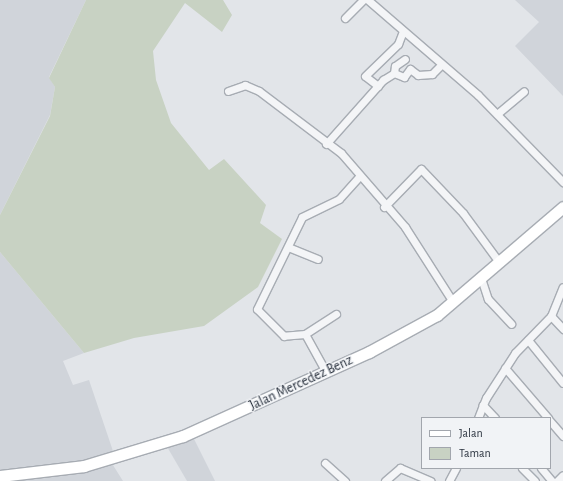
<!DOCTYPE html>
<style>
body{margin:0}
#map{position:relative;width:563px;height:481px;overflow:hidden;background:#e2e5e9;font-family:"Alegreya Sans",sans-serif}
div>[style]{position:absolute}
[style*='--x']{left:calc(var(--x)*1px);top:calc(var(--y)*1px);width:calc(var(--w)*1px);rotate:calc(var(--a)*1deg)}
.built>*{inset:0;background:#d0d4da}
.green>*{inset:0;background:#c8d2c3}
.roads{filter:drop-shadow(1px 0 #a7acb3) drop-shadow(-1px 0 #a7acb3) drop-shadow(0 1px #a7acb3) drop-shadow(0 -1px #a7acb3)}
.street>*{height:7px;margin:-3.5px;padding:0 3.5px;transform-origin:3.5px;border-radius:3.5px;background:#f4f5f7}
.primary>*{height:11px;margin:-5.5px;padding:0 5.5px;transform-origin:5.5px;border-radius:5.5px;background:#fff}
span{translate:-50% -50%;white-space:nowrap;text-align:center;line-height:1.15;-webkit-text-stroke:3px #f1f3f6;paint-order:stroke}
.street-label{font-size:14px;color:#2b333f}
.legend{position:absolute;left:421px;top:417px;width:130px;height:52px;box-sizing:border-box;background:#f1f3f6;border:1px solid #a2a6ad;margin:0;padding:5px 7px;list-style:none;font-size:12px;color:#2b333f}
.legend li{display:flex;align-items:center;gap:8px;height:20px}
.legend b{width:20px;border:1px solid #a2a6ad}
</style>
<div id="map">
<div class="built">
<i style="clip-path:polygon(0 0,86px 0,49px 77px,55px 87px,50px 115px,0 215px)"></i>
<i style="clip-path:polygon(515px 0,563px 0,563px 96px,515px 46px,539px 22px)"></i>
<i style="clip-path:polygon(0 252px,84px 353px,63px 361px,73px 385px,89px 380px,116px 460px,111px 462px,123px 481px,0 481px)"></i>
<i style="clip-path:polygon(193px 437px,215px 481px,187px 481px,166px 445px)"></i>
</div>
<div class="green">
<i style="clip-path:polygon(86px 0,223px 0,232px 15px,222px 32px,185px 3px,153px 51px,156px 80px,171px 123px,209px 170px,224px 159px,266px 205px,260px 223px,282px 239px,258px 287px,204px 326px,134px 338px,84px 353px,0 252px,0 215px,50px 116px,55px 87px,49px 78px)"></i>
</div>
<div class="roads">
<div class="street">
<i style="--x:368;--y:0;--w:145;--a:40.8"></i>
<i style="--x:478;--y:95;--w:122;--a:45.7"></i>
<i style="--x:345;--y:18;--w:25;--a:-45"></i>
<i style="--x:394;--y:73;--w:7;--a:-82"></i>
<i style="--x:395;--y:66;--w:12;--a:-35"></i>
<i style="--x:378;--y:86;--w:16;--a:-142"></i>
<i style="--x:365;--y:76;--w:46;--a:-44.1"></i>
<i style="--x:398;--y:44;--w:14;--a:-69"></i>
<i style="--x:228;--y:91;--w:18;--a:-19"></i>
<i style="--x:245;--y:85;--w:15;--a:23"></i>
<i style="--x:259;--y:91;--w:103;--a:37.1"></i>
<i style="--x:341;--y:153;--w:98;--a:49.1"></i>
<i style="--x:405;--y:227;--w:89;--a:57.4"></i>
<i style="--x:497;--y:114;--w:35;--a:-40"></i>
<i style="--x:326;--y:144;--w:86;--a:-48.3"></i>
<i style="--x:383;--y:80;--w:13;--a:-32"></i>
<i style="--x:394;--y:73;--w:11;--a:22"></i>
<i style="--x:404;--y:77;--w:10;--a:-53"></i>
<i style="--x:410;--y:69;--w:10;--a:37"></i>
<i style="--x:418;--y:75;--w:14;--a:-4"></i>
<i style="--x:432;--y:74;--w:13;--a:-45"></i>
<i style="--x:384;--y:207;--w:53;--a:-45.8"></i>
<i style="--x:421;--y:169;--w:61;--a:46.3"></i>
<i style="--x:463;--y:213;--w:61;--a:53.7"></i>
<i style="--x:288;--y:247;--w:32;--a:22"></i>
<i style="--x:481;--y:278;--w:22;--a:72"></i>
<i style="--x:488;--y:299;--w:34;--a:47"></i>
<i style="--x:551;--y:316;--w:18;--a:47"></i>
<i style="--x:305;--y:334;--w:37;--a:-33"></i>
<i style="--x:528;--y:340;--w:55;--a:50.9"></i>
<i style="--x:505;--y:368;--w:66;--a:49.3"></i>
<i style="--x:326;--y:372;--w:43;--a:-118.9"></i>
<i style="--x:305;--y:334;--w:21;--a:175"></i>
<i style="--x:284;--y:336;--w:38;--a:-135"></i>
<i style="--x:257;--y:309;--w:102;--a:-63.9"></i>
<i style="--x:302;--y:217;--w:41;--a:-25.9"></i>
<i style="--x:339;--y:199;--w:30;--a:-48"></i>
<i style="--x:478;--y:418;--w:14;--a:-69"></i>
<i style="--x:495;--y:418;--w:18;--a:-133"></i>
<i style="--x:483;--y:405;--w:8;--a:-67"></i>
<i style="--x:486;--y:398;--w:54;--a:-57.2"></i>
<i style="--x:515;--y:353;--w:52;--a:-45.8"></i>
<i style="--x:551;--y:316;--w:31;--a:-68"></i>
<i style="--x:550;--y:421;--w:20;--a:49"></i>
<i style="--x:325;--y:463;--w:27;--a:42"></i>
<i style="--x:522;--y:468;--w:18;--a:45"></i>
<i style="--x:541;--y:468;--w:17;--a:50"></i>
<i style="--x:385;--y:481;--w:20;--a:-41"></i>
<i style="--x:400;--y:468;--w:33;--a:23"></i>
<i style="--x:449;--y:481;--w:15;--a:-62"></i>
<i style="--x:557;--y:481;--w:8;--a:-45"></i>
</div>
<div class="primary">
<i style="--x:0;--y:476;--w:85;--a:-6.8"></i>
<i style="--x:84;--y:466;--w:103;--a:-16.9"></i>
<i style="--x:183;--y:436;--w:204;--a:-24.3"></i>
<i style="--x:369;--y:352;--w:77;--a:-28.6"></i>
<i style="--x:437;--y:315;--w:166;--a:-40.6"></i>
</div>
</div>
<div class="street-label">
<span style="left:301px;top:383px;rotate:-25deg">Jalan Mercedez Benz</span>
</div>
<ul class="legend">
<li><b style="height:5px;background:#fff"></b>Jalan</li>
<li><b style="height:11px;background:#c8d2c3"></b>Taman</li>
</ul>
</div>
